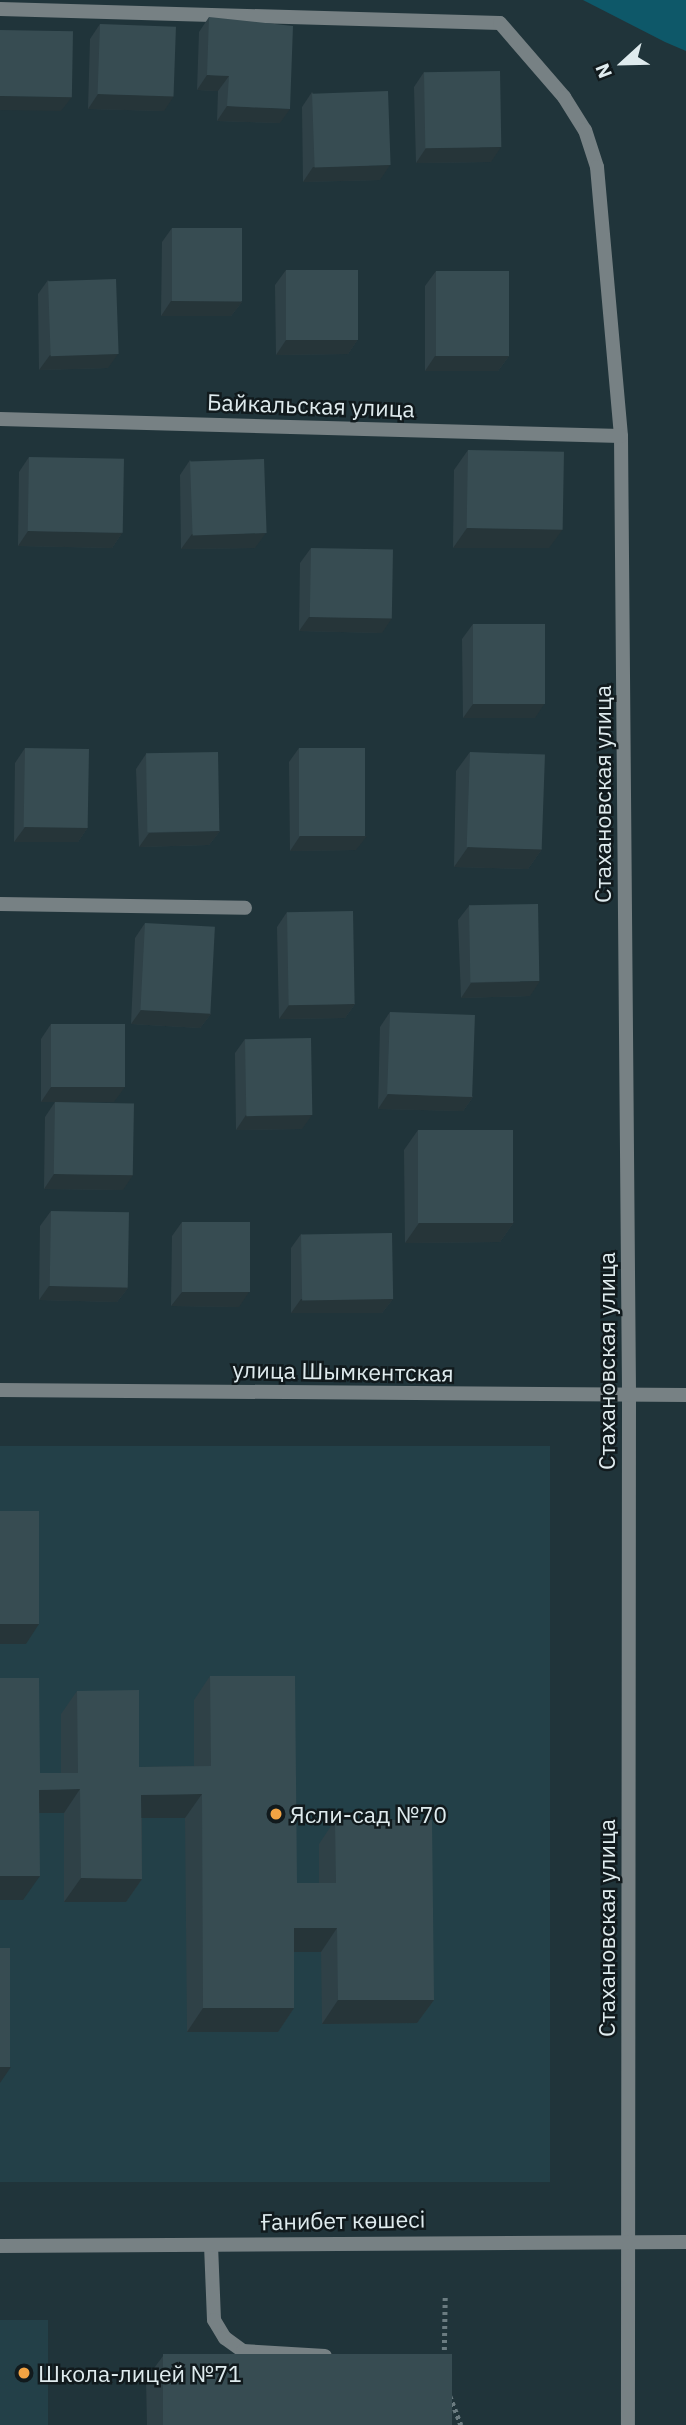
<!DOCTYPE html>
<meta charset="utf-8">
<style>
body{margin:0}
#map{position:relative;width:686px;height:2425px;overflow:hidden;background:#20343a;font-family:"IBM Plex Sans",sans-serif}
div>[style]{position:absolute}
[style*='--x']{left:calc(var(--x)*1px);top:calc(var(--y)*1px);width:calc(var(--w)*1px);rotate:calc(var(--a)*1deg)}
.built>*{inset:0;background:#234048;transform-origin:0 0}
.green>*{inset:0;background:#0e5869}
.path>*{height:4.5px;margin-top:-2.25px;transform-origin:0;background:repeating-linear-gradient(90deg,#6b7c81 0 3.5px,transparent 0 7px)}
.service>*{height:14px;margin:-7px;padding:0 7px;transform-origin:7px;border-radius:7px;background:#778184}
.minor>*{height:14px;margin:-7px;padding:0 7px;transform-origin:7px;border-radius:7px;background:#778184}
.wall>*{inset:0;background:#2f4147}
.shaded-wall>*{inset:0;background:#263539}
.building>*{inset:0;background:#374c52;transform-origin:0 0}
.dots>*{width:19px;height:19px;translate:-50% -50%;box-sizing:border-box;border:4px solid #111a1d;border-radius:50%}
span{translate:-50% -50%;white-space:nowrap;text-align:center;line-height:1.15;-webkit-text-stroke:5px #111a1d;paint-order:stroke}
.street-label{font-size:23px;color:#dfebee}
.poi-label{font-size:23px;color:#dfebee}
.left{translate:0 -50%;text-align:left}
.north{position:absolute;left:588px;top:28px;width:70px;height:70px;-webkit-text-stroke:5px #111a1d;paint-order:stroke;rotate:248deg;font-size:19px;font-weight:700;line-height:28px;text-align:center;color:#dfebee}
.north::after{content:'';display:block;margin:auto;width:24px;height:32px;background:#dfebee;clip-path:polygon(50% 0,100% 100%,50% 72%,0 100%)}
</style>
<div id="map">
<div class="built">
<i style="left:0;top:1446px;width:550px;height:736px"></i>
<i style="left:0;top:2320px;width:48px;height:105px"></i>
</div>
<div class="green">
<i style="clip-path:polygon(583px 0,686px 0,686px 51px,665px 42px)"></i>
</div>
<div class="path">
<i style="--x:444;--y:2357;--w:61;--a:-89.1"></i>
<i style="--x:450;--y:2396;--w:31;--a:69"></i>
</div>
<div class="service">
<i style="--x:211;--y:2245;--w:75;--a:87.7"></i>
<i style="--x:214;--y:2320;--w:21;--a:59"></i>
<i style="--x:225;--y:2338;--w:22;--a:36"></i>
<i style="--x:243;--y:2351;--w:82;--a:3.5"></i>
</div>
<div class="minor">
<i style="--x:0;--y:9;--w:500;--a:1.6"></i>
<i style="--x:500;--y:23;--w:98;--a:49.1"></i>
<i style="--x:564;--y:97;--w:39;--a:58"></i>
<i style="--x:585;--y:130;--w:39;--a:72"></i>
<i style="--x:597;--y:167;--w:270;--a:84.9"></i>
<i style="--x:621;--y:436;--w:960;--a:89.52"></i>
<i style="--x:629;--y:1396;--w:1029;--a:90.06"></i>
<i style="--x:0;--y:419;--w:621;--a:1.57"></i>
<i style="--x:0;--y:904;--w:245;--a:0.9"></i>
<i style="--x:0;--y:1390;--w:686;--a:0.42"></i>
<i style="--x:0;--y:2246;--w:686;--a:-0.33"></i>
</div>
<div class="wall">
<i style="clip-path:polygon(209px 17px,280px 123px,217px 121px,218px 91px,197px 90px,199px 32px)"></i>
<i style="clip-path:polygon(100px 24px,164px 111px,88px 109px,90px 39px)"></i>
<i style="clip-path:polygon(424px 72px,491px 162px,416px 163px,414px 87px)"></i>
<i style="clip-path:polygon(312px 92px,380px 180px,303px 182px,302px 107px)"></i>
<i style="clip-path:polygon(172px 228px,242px 302px,231px 316px,161px 316px,162px 242px)"></i>
<i style="clip-path:polygon(286px 270px,358px 339px,348px 354px,276px 355px,275px 285px)"></i>
<i style="clip-path:polygon(436px 271px,509px 356px,498px 371px,425px 371px,425px 286px)"></i>
<i style="clip-path:polygon(48px 280px,108px 368px,39px 370px,38px 294px)"></i>
<i style="clip-path:polygon(468px 450px,549px 548px,453px 548px,454px 470px)"></i>
<i style="clip-path:polygon(29px 457px,122px 533px,112px 548px,18px 546px,19px 472px)"></i>
<i style="clip-path:polygon(190px 460px,255px 548px,181px 549px,180px 475px)"></i>
<i style="clip-path:polygon(311px 548px,382px 633px,299px 631px,300px 563px)"></i>
<i style="clip-path:polygon(473px 624px,535px 718px,463px 718px,462px 639px)"></i>
<i style="clip-path:polygon(25px 748px,88px 827px,78px 842px,14px 842px,15px 763px)"></i>
<i style="clip-path:polygon(299px 748px,356px 850px,290px 851px,289px 762px)"></i>
<i style="clip-path:polygon(470px 752px,542px 849px,528px 869px,454px 867px,456px 771px)"></i>
<i style="clip-path:polygon(146px 754px,220px 831px,209px 845px,139px 847px,136px 769px)"></i>
<i style="clip-path:polygon(469px 906px,530px 996px,461px 998px,458px 920px)"></i>
<i style="clip-path:polygon(287px 912px,355px 1004px,345px 1018px,279px 1019px,277px 927px)"></i>
<i style="clip-path:polygon(145px 923px,211px 1014px,200px 1028px,131px 1024px,135px 938px)"></i>
<i style="clip-path:polygon(390px 1012px,473px 1097px,463px 1111px,378px 1109px,380px 1027px)"></i>
<i style="clip-path:polygon(51px 1024px,114px 1102px,41px 1102px,41px 1039px)"></i>
<i style="clip-path:polygon(245px 1039px,302px 1129px,236px 1130px,235px 1053px)"></i>
<i style="clip-path:polygon(55px 1102px,123px 1190px,44px 1189px,45px 1117px)"></i>
<i style="clip-path:polygon(418px 1130px,514px 1222px,500px 1242px,405px 1243px,404px 1150px)"></i>
<i style="clip-path:polygon(51px 1211px,128px 1288px,117px 1302px,39px 1300px,40px 1226px)"></i>
<i style="clip-path:polygon(182px 1222px,239px 1307px,171px 1306px,172px 1236px)"></i>
<i style="clip-path:polygon(301px 1234px,393px 1299px,382px 1313px,291px 1313px,291px 1248px)"></i>
<i style="clip-path:polygon(210px 1676px,297px 1883px,319px 1883px,319px 1844px,335px 1820px,434px 2000px,417px 2023px,322px 2024px,321px 1952px,294px 1952px,294px 2008px,278px 2032px,187px 2032px,185px 1818px,142px 1818px,142px 1879px,126px 1902px,64px 1902px,64px 1813px,39px 1813px,23px 1900px,0 1900px,40px 1773px,61px 1773px,61px 1714px,77px 1691px,139px 1767px,194px 1766px,194px 1700px)"></i>
<i style="clip-path:polygon(163px 2356px,452px 2425px,147px 2425px,146px 2379px)"></i>
</div>
<div class="shaded-wall">
<i style="clip-path:polygon(207px 75px,229px 76px,218px 91px,197px 90px)"></i>
<i style="clip-path:polygon(98px 94px,174px 96px,164px 111px,88px 109px)"></i>
<i style="clip-path:polygon(0 96px,72px 97px,61px 111px,0 110px)"></i>
<i style="clip-path:polygon(227px 106px,290px 109px,280px 123px,217px 121px)"></i>
<i style="clip-path:polygon(501px 147px,491px 162px,416px 163px,426px 148px)"></i>
<i style="clip-path:polygon(390px 165px,380px 180px,303px 182px,313px 167px)"></i>
<i style="clip-path:polygon(171px 301px,242px 302px,231px 316px,161px 316px)"></i>
<i style="clip-path:polygon(358px 339px,348px 354px,276px 355px,286px 340px)"></i>
<i style="clip-path:polygon(118px 354px,108px 368px,39px 370px,50px 355px)"></i>
<i style="clip-path:polygon(435px 356px,509px 356px,498px 371px,425px 371px)"></i>
<i style="clip-path:polygon(467px 528px,563px 529px,549px 548px,453px 548px)"></i>
<i style="clip-path:polygon(28px 531px,122px 533px,112px 548px,18px 546px)"></i>
<i style="clip-path:polygon(266px 533px,255px 548px,181px 549px,192px 534px)"></i>
<i style="clip-path:polygon(309px 617px,392px 618px,382px 633px,299px 631px)"></i>
<i style="clip-path:polygon(545px 703px,535px 718px,463px 718px,473px 704px)"></i>
<i style="clip-path:polygon(25px 827px,88px 827px,78px 842px,14px 842px)"></i>
<i style="clip-path:polygon(220px 831px,209px 845px,139px 847px,149px 833px)"></i>
<i style="clip-path:polygon(300px 836px,367px 836px,356px 850px,290px 851px)"></i>
<i style="clip-path:polygon(468px 847px,542px 849px,528px 869px,454px 867px)"></i>
<i style="clip-path:polygon(540px 981px,530px 996px,461px 998px,471px 983px)"></i>
<i style="clip-path:polygon(355px 1004px,345px 1018px,279px 1019px,289px 1005px)"></i>
<i style="clip-path:polygon(141px 1010px,211px 1014px,200px 1028px,131px 1024px)"></i>
<i style="clip-path:polygon(51px 1087px,125px 1087px,114px 1102px,41px 1102px)"></i>
<i style="clip-path:polygon(388px 1094px,473px 1097px,463px 1111px,378px 1109px)"></i>
<i style="clip-path:polygon(246px 1115px,312px 1115px,302px 1129px,236px 1130px)"></i>
<i style="clip-path:polygon(54px 1174px,133px 1175px,123px 1190px,44px 1189px)"></i>
<i style="clip-path:polygon(514px 1222px,500px 1242px,405px 1243px,419px 1223px)"></i>
<i style="clip-path:polygon(49px 1286px,128px 1288px,117px 1302px,39px 1300px)"></i>
<i style="clip-path:polygon(182px 1292px,249px 1292px,239px 1307px,171px 1306px)"></i>
<i style="clip-path:polygon(301px 1299px,393px 1299px,382px 1313px,291px 1313px)"></i>
<i style="clip-path:polygon(0 1624px,39px 1624px,26px 1644px,0 1644px)"></i>
<i style="clip-path:polygon(80px 1789px,64px 1813px,23px 1813px,39px 1790px)"></i>
<i style="clip-path:polygon(202px 1794px,185px 1818px,125px 1818px,141px 1795px)"></i>
<i style="clip-path:polygon(0 1876px,40px 1876px,23px 1900px,0 1900px)"></i>
<i style="clip-path:polygon(81px 1878px,142px 1879px,126px 1902px,64px 1902px)"></i>
<i style="clip-path:polygon(294px 1928px,337px 1928px,321px 1952px,278px 1952px)"></i>
<i style="clip-path:polygon(338px 2000px,434px 2000px,417px 2023px,322px 2024px)"></i>
<i style="clip-path:polygon(203px 2008px,294px 2008px,278px 2032px,187px 2032px)"></i>
<i style="clip-path:polygon(0 2067px,11px 2067px,0 2083px)"></i>
</div>
<div class="building">
<i style="clip-path:polygon(209px 17px,293px 26px,290px 109px,227px 106px,229px 76px,207px 75px)"></i>
<i style="left:100px;top:24px;width:76px;height:70px;rotate:2deg"></i>
<i style="left:0;top:30px;width:73px;height:66px;rotate:1deg"></i>
<i style="left:500px;top:71px;width:76px;height:76px;rotate:89deg"></i>
<i style="left:388px;top:91px;width:74px;height:76px;rotate:88deg"></i>
<i style="left:172px;top:228px;width:70px;height:73px"></i>
<i style="left:286px;top:270px;width:72px;height:70px"></i>
<i style="left:436px;top:271px;width:73px;height:85px"></i>
<i style="left:116px;top:279px;width:75px;height:68px;rotate:88deg"></i>
<i style="left:468px;top:450px;width:96px;height:78px;rotate:1deg"></i>
<i style="left:29px;top:457px;width:95px;height:74px;rotate:1deg"></i>
<i style="left:264px;top:459px;width:74px;height:74px;rotate:88deg"></i>
<i style="left:311px;top:548px;width:82px;height:69px;rotate:1deg"></i>
<i style="left:473px;top:624px;width:72px;height:80px"></i>
<i style="left:25px;top:748px;width:64px;height:79px;rotate:1deg"></i>
<i style="left:299px;top:748px;width:66px;height:88px"></i>
<i style="left:218px;top:752px;width:79px;height:72px;rotate:89deg"></i>
<i style="left:470px;top:752px;width:75px;height:95px;rotate:2deg"></i>
<i style="left:538px;top:904px;width:77px;height:69px;rotate:89deg"></i>
<i style="left:353px;top:911px;width:93px;height:66px;rotate:89deg"></i>
<i style="left:145px;top:923px;width:70px;height:87px;rotate:3deg"></i>
<i style="left:390px;top:1012px;width:85px;height:82px;rotate:2deg"></i>
<i style="left:51px;top:1024px;width:74px;height:63px"></i>
<i style="left:311px;top:1038px;width:77px;height:66px;rotate:89deg"></i>
<i style="left:55px;top:1102px;width:79px;height:72px;rotate:1deg"></i>
<i style="left:418px;top:1130px;width:95px;height:93px"></i>
<i style="left:51px;top:1211px;width:78px;height:75px;rotate:1deg"></i>
<i style="left:182px;top:1222px;width:68px;height:70px"></i>
<i style="left:392px;top:1233px;width:66px;height:91px;rotate:89deg"></i>
<i style="left:39px;top:1511px;width:113px;height:39px;rotate:90deg"></i>
<i style="clip-path:polygon(210px 1676px,295px 1676px,297px 1883px,336px 1883px,335px 1820px,432px 1820px,434px 2000px,338px 2000px,337px 1928px,294px 1928px,294px 2008px,203px 2008px,202px 1794px,141px 1795px,142px 1879px,81px 1878px,80px 1789px,39px 1790px,40px 1876px,0 1876px,0 1678px,39px 1678px,40px 1773px,78px 1773px,77px 1691px,139px 1690px,139px 1767px,211px 1766px)"></i>
<i style="left:0;top:1948px;width:10px;height:119px"></i>
<i style="left:452px;top:2354px;width:71px;height:289px;rotate:90deg"></i>
</div>
<div class="dots">
<i style="left:276px;top:1814px;background:#f3a443"></i>
<i style="left:24px;top:2373px;background:#f3a443"></i>
</div>
<div class="street-label">
<span style="left:311px;top:405px;rotate:2deg">Байкальская улица</span>
<span style="left:602px;top:794px;rotate:-90deg">Стахановская улица</span>
<span style="left:606px;top:1361px;rotate:-90deg">Стахановская улица</span>
<span style="left:343px;top:1371px;rotate:1deg">улица Шымкентская</span>
<span style="left:606px;top:1928px;rotate:-90deg">Стахановская улица</span>
<span style="left:343px;top:2220px;rotate:-1deg">Ғанибет көшесі</span>
</div>
<div class="poi-label">
<span class="left" style="left:290px;top:1814px">Ясли-сад №70</span>
<span class="left" style="left:38px;top:2373px">Школа-лицей №71</span>
</div>
<div class="north">N</div>
</div>
